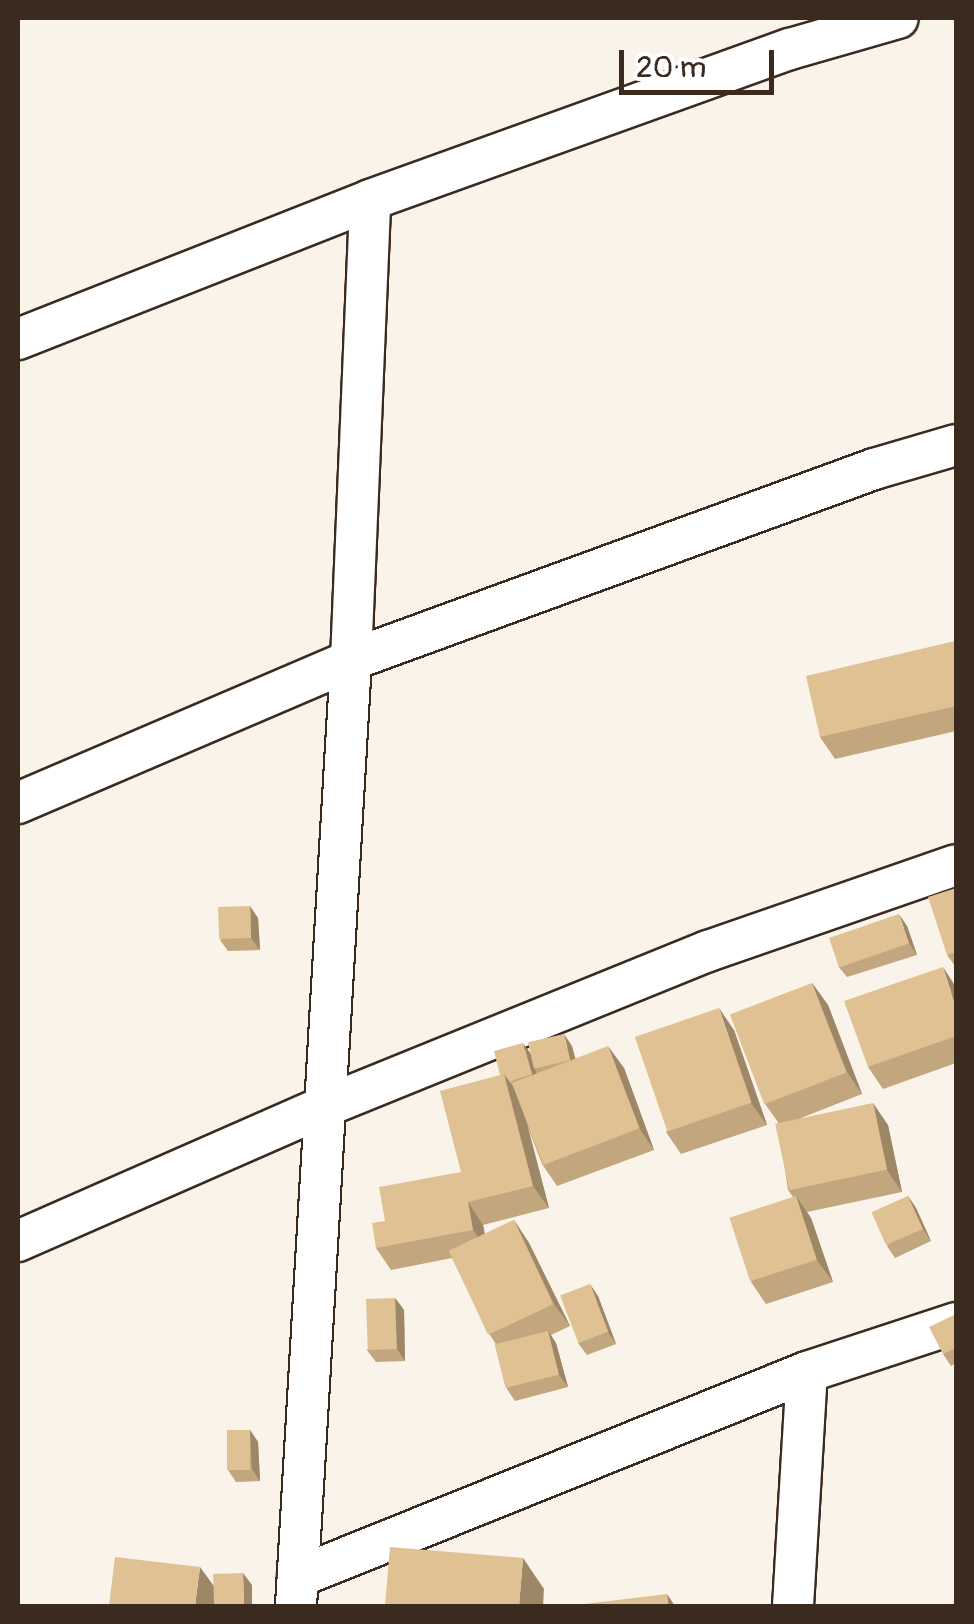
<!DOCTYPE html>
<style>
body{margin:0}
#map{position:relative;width:974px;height:1624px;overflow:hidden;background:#f9f3e9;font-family:Pangolin,sans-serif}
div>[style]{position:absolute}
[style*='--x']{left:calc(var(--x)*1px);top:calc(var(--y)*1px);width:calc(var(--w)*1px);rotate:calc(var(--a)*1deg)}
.roads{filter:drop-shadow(2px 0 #3b2a1e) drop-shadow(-2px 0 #3b2a1e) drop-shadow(0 2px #3b2a1e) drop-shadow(0 -2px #3b2a1e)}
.street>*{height:40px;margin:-20px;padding:0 20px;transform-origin:20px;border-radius:20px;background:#fff}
.wall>*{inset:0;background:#c1a67e}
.shaded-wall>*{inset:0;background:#9d8767}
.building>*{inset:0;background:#e0c193;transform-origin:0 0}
span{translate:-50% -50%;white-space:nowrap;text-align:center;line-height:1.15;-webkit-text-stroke:8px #fff;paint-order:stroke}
.frame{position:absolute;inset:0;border:20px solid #3b2a1e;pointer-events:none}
.scale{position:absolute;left:619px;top:50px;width:155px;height:45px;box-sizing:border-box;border:5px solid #3b2a1e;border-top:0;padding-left:12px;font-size:30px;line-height:35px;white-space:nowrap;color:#3b2a1e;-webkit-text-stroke:8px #fff;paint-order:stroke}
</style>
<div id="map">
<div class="roads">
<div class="street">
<i style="--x:18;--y:339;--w:378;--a:-21.5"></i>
<i style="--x:370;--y:200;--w:446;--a:-19.8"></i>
<i style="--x:790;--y:49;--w:112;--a:-16"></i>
<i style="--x:18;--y:803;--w:362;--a:-23.2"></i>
<i style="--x:351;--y:660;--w:557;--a:-20.06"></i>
<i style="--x:874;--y:469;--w:85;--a:-16.3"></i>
<i style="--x:18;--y:1241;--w:336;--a:-23.7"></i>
<i style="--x:326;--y:1106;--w:412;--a:-22.1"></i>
<i style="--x:708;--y:951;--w:262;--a:-19.1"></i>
<i style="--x:298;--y:1577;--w:549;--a:-21.94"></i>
<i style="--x:807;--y:1372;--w:157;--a:-18.2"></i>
<i style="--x:296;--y:1606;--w:948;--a:-86.67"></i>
<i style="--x:351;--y:660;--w:460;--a:-87.6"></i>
<i style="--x:793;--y:1606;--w:234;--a:-86.6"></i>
</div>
</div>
<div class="wall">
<i style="clip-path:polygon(956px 643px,956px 731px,835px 759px,820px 737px)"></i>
<i style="clip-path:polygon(956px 888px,956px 966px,955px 966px,947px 955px)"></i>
<i style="clip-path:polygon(258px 918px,260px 950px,228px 951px,220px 940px)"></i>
<i style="clip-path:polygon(907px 926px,917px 955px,847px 977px,838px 966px)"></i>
<i style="clip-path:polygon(812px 983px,828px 1005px,862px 1094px,801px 1118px,888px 1125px,902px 1192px,807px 1212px,811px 1218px,833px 1282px,766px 1304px,751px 1282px,793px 1197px,788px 1190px,778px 1122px,765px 1104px)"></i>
<i style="clip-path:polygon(956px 987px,956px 1063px,883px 1089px,868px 1067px)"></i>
<i style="clip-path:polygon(734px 1030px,767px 1125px,681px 1154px,666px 1132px)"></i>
<i style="clip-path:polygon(572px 1046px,575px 1058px,624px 1068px,654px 1150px,557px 1186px,542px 1164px,526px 1122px,549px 1208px,483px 1225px,485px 1234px,514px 1220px,529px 1243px,570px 1326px,551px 1335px,556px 1343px,568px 1387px,515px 1401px,507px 1389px,497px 1346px,490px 1335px,452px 1258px,391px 1270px,376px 1248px,385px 1221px,461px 1172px,500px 1075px,531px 1054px)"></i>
<i style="clip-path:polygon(908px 1196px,916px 1208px,931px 1241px,895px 1258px,887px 1246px)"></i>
<i style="clip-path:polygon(598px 1296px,616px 1344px,587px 1355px,578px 1343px)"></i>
<i style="clip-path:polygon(395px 1298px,404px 1310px,405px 1361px,376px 1362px,367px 1350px)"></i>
<i style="clip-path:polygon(956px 1314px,956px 1363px,951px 1366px,943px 1354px)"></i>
<i style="clip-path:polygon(250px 1430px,258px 1442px,260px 1481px,236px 1482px,228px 1470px)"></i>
</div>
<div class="shaded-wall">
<i style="clip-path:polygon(250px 906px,258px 918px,260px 950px,251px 938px)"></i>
<i style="clip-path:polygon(899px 914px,907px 926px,917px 955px,909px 943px)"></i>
<i style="clip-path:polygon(943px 967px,956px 987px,956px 1008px)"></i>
<i style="clip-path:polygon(812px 983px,828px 1005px,862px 1094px,847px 1072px)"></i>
<i style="clip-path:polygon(719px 1008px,734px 1030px,767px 1125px,751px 1103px)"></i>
<i style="clip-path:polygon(564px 1034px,572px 1046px,579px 1074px,571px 1062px)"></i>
<i style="clip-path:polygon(523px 1043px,531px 1054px,541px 1090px,533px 1078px)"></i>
<i style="clip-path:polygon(608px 1046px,624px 1068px,654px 1150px,639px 1128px)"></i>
<i style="clip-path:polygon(504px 1074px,520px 1096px,549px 1208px,533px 1186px)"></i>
<i style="clip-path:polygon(873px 1103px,888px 1125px,902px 1192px,887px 1170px)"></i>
<i style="clip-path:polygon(796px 1196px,811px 1218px,833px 1282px,817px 1260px)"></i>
<i style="clip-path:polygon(908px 1196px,916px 1208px,931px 1241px,923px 1229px)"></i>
<i style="clip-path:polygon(468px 1202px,483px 1225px,488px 1252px,473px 1230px)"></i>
<i style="clip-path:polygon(514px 1220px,529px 1243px,570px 1326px,554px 1304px)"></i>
<i style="clip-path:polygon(590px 1284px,598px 1296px,616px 1344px,608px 1332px)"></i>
<i style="clip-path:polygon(395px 1298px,404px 1310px,405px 1361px,397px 1349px)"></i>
<i style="clip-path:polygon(548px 1331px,556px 1343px,568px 1387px,559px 1375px)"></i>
<i style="clip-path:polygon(250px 1430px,258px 1442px,260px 1481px,252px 1469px)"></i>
<i style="clip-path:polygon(523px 1558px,544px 1589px,543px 1606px,519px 1606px)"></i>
<i style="clip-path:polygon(200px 1567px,216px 1589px,214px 1606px,195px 1606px)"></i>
<i style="clip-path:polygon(243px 1573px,252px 1585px,252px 1606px,244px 1606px)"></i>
<i style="clip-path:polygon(667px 1594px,675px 1606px,668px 1606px)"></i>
</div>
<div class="building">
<i style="clip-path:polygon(955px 641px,956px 649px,956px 706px,820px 737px,806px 676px)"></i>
<i style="clip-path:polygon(956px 888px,956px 952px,947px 955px,928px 897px)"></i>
<i style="left:250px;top:906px;width:32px;height:32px;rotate:88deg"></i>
<i style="left:899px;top:914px;width:31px;height:74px;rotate:71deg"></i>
<i style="clip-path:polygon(943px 967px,956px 1008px,956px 1036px,868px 1067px,844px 1001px)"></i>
<i style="left:812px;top:983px;width:96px;height:88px;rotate:69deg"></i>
<i style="left:719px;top:1008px;width:100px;height:89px;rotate:71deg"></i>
<i style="left:564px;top:1034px;width:27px;height:37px;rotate:77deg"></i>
<i style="clip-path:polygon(523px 1043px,532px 1074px,511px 1081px,512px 1083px,511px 1083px,504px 1074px,500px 1075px,494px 1051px)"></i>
<i style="left:608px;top:1046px;width:88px;height:103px;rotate:69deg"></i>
<i style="clip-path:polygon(504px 1074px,533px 1186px,468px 1202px,473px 1230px,376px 1248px,372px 1223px,385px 1221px,379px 1187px,461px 1172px,440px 1091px)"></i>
<i style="left:873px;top:1103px;width:68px;height:100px;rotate:78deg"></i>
<i style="left:796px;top:1196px;width:67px;height:70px;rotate:72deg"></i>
<i style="left:908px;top:1196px;width:36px;height:40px;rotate:66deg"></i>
<i style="left:514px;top:1220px;width:93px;height:72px;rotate:65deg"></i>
<i style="left:590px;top:1284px;width:51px;height:32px;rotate:69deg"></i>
<i style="left:395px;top:1298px;width:51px;height:29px;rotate:88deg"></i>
<i style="clip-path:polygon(956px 1314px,956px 1348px,943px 1354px,929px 1327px)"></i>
<i style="left:548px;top:1331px;width:45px;height:55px;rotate:76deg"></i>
<i style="left:227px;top:1430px;width:23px;height:40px"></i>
<i style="clip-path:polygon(390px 1547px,523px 1558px,519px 1606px,385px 1606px)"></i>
<i style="clip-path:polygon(115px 1557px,200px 1567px,195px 1606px,109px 1606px)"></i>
<i style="left:243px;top:1573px;width:33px;height:30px;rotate:88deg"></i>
<i style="clip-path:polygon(667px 1594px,668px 1606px,576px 1605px)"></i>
</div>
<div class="frame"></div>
<div class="scale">20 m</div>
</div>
